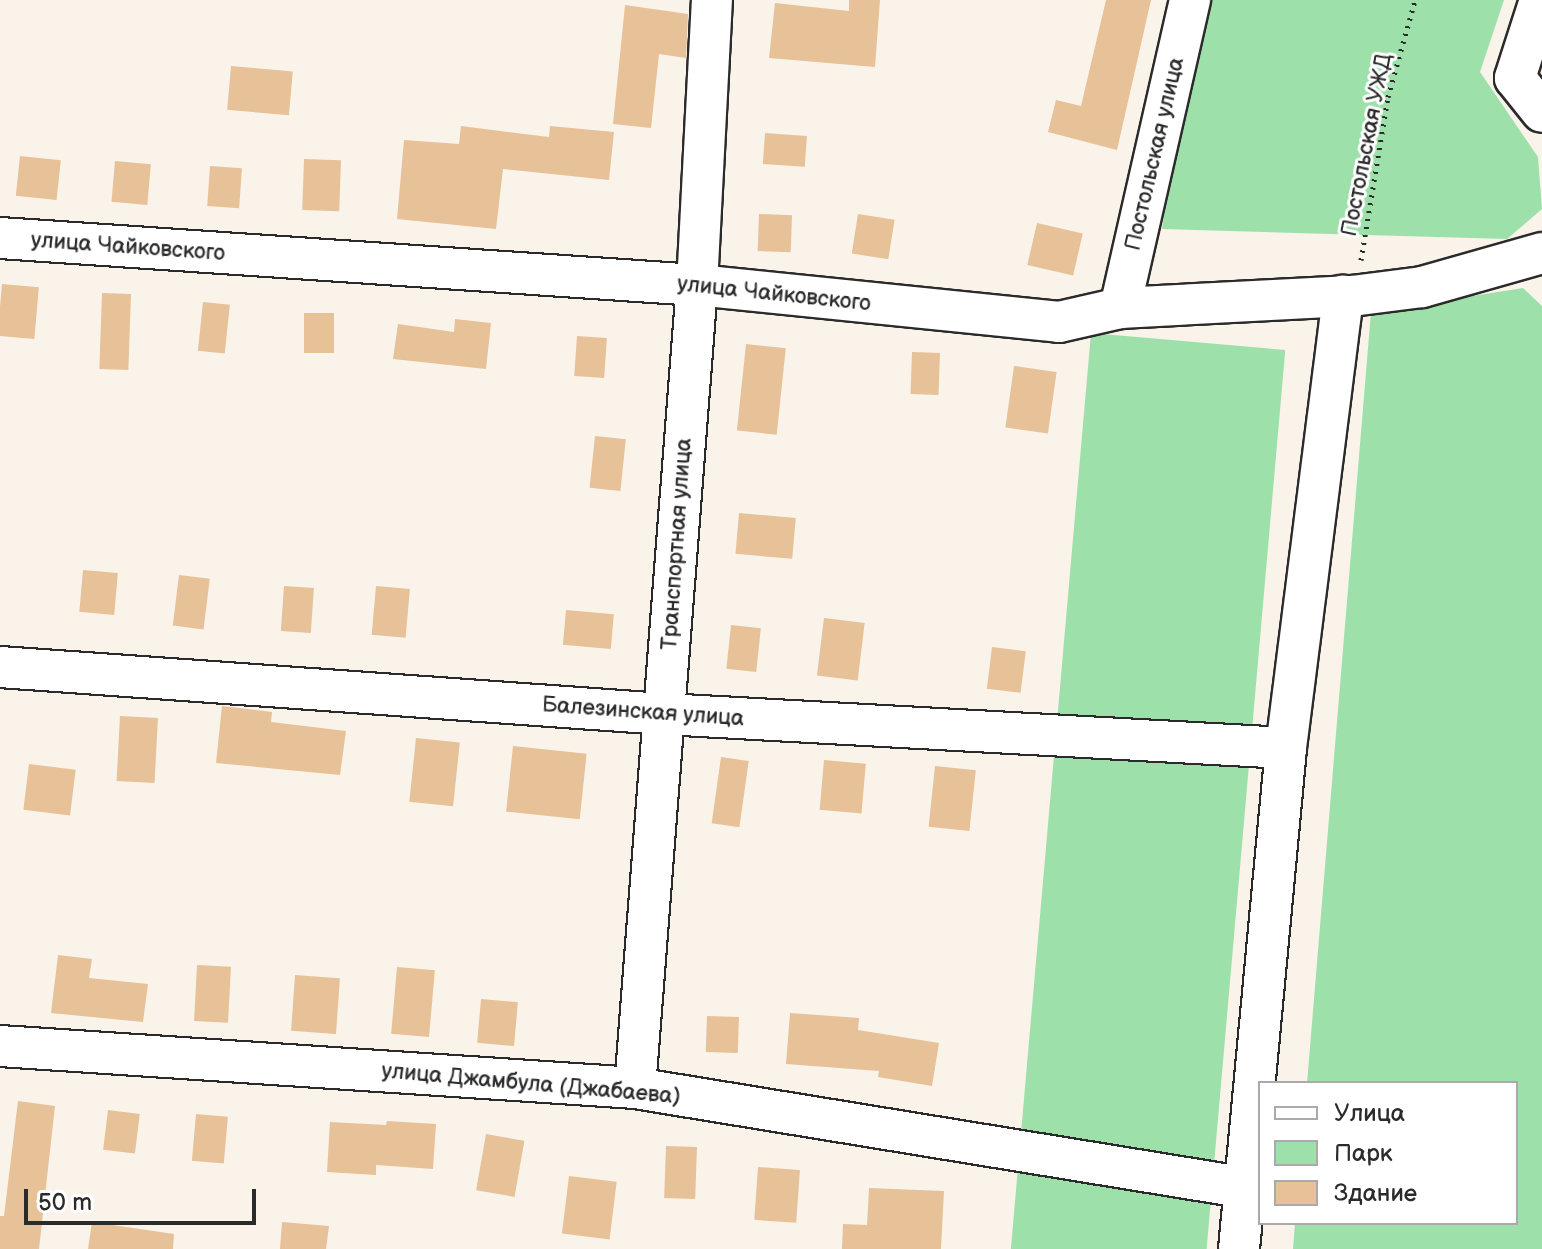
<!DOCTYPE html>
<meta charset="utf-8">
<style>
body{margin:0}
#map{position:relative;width:1542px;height:1249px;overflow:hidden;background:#faf3ea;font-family:"Balsamiq Sans",sans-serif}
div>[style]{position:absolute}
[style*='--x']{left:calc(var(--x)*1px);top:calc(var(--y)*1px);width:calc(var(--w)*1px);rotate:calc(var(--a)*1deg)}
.green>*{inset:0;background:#9de0aa;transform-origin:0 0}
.building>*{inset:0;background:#e7c198;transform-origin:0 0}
.path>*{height:5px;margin-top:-2.5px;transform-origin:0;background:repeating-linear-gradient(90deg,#2b2b2b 0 2px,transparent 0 8px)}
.roads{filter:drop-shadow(2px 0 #2b2b2b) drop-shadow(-2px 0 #2b2b2b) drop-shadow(0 2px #2b2b2b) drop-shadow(0 -2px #2b2b2b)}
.minor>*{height:40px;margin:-20px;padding:0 20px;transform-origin:20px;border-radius:20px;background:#fff}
span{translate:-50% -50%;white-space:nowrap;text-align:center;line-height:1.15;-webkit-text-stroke:6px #fff;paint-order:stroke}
.street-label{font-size:22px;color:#2b2b2b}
.legend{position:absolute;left:1258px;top:1081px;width:260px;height:144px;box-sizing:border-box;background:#fff;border:2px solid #aaa;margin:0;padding:10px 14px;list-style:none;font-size:24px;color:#2b2b2b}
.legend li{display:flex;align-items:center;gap:16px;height:40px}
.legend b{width:40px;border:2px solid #aaa}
.scale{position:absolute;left:24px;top:1189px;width:232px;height:36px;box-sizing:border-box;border:4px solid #2b2b2b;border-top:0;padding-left:10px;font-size:24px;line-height:28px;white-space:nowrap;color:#2b2b2b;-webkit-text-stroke:6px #fff;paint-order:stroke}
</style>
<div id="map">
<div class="green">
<i style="clip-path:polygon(1209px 0,1504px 0,1480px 72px,1538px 157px,1542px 209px,1507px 239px,1162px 229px,1176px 139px)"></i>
<i style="clip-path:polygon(1523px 288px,1542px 306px,1542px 1249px,1293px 1249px,1295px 1223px,1516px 1223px,1516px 1083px,1307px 1083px,1371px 312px)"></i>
<i style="left:1091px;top:333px;width:195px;height:921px;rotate:5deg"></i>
</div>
<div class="building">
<i style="clip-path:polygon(849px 0,880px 0,875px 67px,769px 58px,775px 3px,849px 11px)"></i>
<i style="clip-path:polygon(1106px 0,1151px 0,1117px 150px,1048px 132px,1056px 100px,1081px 106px)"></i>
<i style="clip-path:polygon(625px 5px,688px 14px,686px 58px,659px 54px,651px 128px,613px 124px)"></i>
<i style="left:231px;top:66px;width:62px;height:44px;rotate:5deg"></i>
<i style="clip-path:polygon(461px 126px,549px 137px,550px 126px,614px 132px,609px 180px,503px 169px,496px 229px,397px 219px,404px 140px,459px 144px)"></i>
<i style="left:765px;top:133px;width:42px;height:31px;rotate:4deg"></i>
<i style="left:20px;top:156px;width:41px;height:40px;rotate:6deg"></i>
<i style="left:304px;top:159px;width:37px;height:51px;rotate:2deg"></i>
<i style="left:115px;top:161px;width:36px;height:41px;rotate:5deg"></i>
<i style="left:210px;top:166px;width:32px;height:40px;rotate:4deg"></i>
<i style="left:759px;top:214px;width:33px;height:37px;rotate:2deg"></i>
<i style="left:858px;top:214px;width:37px;height:40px;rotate:9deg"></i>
<i style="left:1037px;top:223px;width:47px;height:43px;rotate:13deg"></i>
<i style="left:2px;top:284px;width:37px;height:52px;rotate:5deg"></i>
<i style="left:102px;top:293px;width:29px;height:76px;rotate:2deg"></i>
<i style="left:203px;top:302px;width:27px;height:49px;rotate:6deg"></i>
<i style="left:304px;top:313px;width:30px;height:40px"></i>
<i style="clip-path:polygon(455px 319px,491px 323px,486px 369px,393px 359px,398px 324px,454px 332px)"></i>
<i style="left:577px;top:336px;width:30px;height:40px;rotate:4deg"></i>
<i style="left:746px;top:344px;width:40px;height:87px;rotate:6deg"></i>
<i style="left:912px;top:352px;width:28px;height:42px;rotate:2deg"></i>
<i style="left:1014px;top:366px;width:43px;height:62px;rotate:8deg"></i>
<i style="left:595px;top:436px;width:31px;height:52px;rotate:6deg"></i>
<i style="left:739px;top:513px;width:57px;height:41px;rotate:5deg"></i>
<i style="left:83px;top:570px;width:35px;height:42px;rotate:5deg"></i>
<i style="left:179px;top:575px;width:31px;height:51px;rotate:7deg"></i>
<i style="left:284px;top:586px;width:30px;height:45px;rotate:4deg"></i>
<i style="left:376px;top:586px;width:34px;height:49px;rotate:5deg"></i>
<i style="left:566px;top:610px;width:48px;height:35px;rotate:5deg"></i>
<i style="left:824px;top:618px;width:41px;height:58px;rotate:7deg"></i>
<i style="left:731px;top:625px;width:30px;height:44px;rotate:6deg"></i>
<i style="left:992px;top:647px;width:34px;height:42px;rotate:7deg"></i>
<i style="clip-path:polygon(222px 706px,272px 712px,271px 722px,346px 731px,340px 775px,216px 763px)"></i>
<i style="left:120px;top:716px;width:38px;height:65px;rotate:3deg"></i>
<i style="left:416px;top:738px;width:44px;height:64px;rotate:6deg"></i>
<i style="left:513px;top:746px;width:74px;height:66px;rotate:6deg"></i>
<i style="left:721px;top:757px;width:28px;height:67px;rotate:8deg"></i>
<i style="left:824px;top:760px;width:42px;height:50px;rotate:5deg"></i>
<i style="left:29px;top:764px;width:47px;height:46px;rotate:7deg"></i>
<i style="left:935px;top:766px;width:41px;height:61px;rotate:6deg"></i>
<i style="clip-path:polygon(58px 955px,92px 959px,89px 978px,148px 984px,143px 1022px,51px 1013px)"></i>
<i style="left:197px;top:965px;width:34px;height:56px;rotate:3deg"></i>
<i style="left:397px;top:967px;width:38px;height:67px;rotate:5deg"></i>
<i style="left:295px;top:975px;width:45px;height:56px;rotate:4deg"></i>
<i style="left:481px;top:999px;width:37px;height:44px;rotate:5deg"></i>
<i style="clip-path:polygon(790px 1013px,859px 1018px,858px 1030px,939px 1043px,932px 1086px,878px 1077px,879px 1071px,786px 1064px)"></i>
<i style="left:707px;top:1016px;width:32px;height:36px;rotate:2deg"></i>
<i style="clip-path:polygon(18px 1101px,55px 1106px,39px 1249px,0 1249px,0 1216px,4px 1216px)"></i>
<i style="left:108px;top:1110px;width:32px;height:40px;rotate:7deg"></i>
<i style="left:196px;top:1114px;width:32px;height:47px;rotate:5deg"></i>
<i style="clip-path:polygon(387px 1121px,436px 1124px,433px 1169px,376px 1165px,376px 1175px,327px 1172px,330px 1122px,386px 1125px)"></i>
<i style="left:486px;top:1134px;width:39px;height:57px;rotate:10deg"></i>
<i style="left:666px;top:1146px;width:31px;height:52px;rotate:2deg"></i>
<i style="left:758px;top:1167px;width:42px;height:53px;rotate:4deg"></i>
<i style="left:569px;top:1176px;width:48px;height:58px;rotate:7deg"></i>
<i style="clip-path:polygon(869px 1188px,944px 1191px,941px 1249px,842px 1249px,843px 1224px,867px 1225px)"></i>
<i style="clip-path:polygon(92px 1222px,174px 1234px,173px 1249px,88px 1249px)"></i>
<i style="clip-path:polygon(282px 1222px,329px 1226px,326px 1249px,280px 1249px)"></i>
</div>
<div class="path">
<i style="--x:1361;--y:260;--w:165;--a:-80.6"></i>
<i style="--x:1388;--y:97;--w:101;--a:-74.4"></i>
</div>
<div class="roads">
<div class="minor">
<i style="--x:1540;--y:0;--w:82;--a:107.8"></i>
<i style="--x:1515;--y:78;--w:43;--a:51.5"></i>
<i style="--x:0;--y:238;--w:699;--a:3.86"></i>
<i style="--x:697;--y:285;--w:364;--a:5.8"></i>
<i style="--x:1059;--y:322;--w:63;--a:-12.9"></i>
<i style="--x:1120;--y:308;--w:232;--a:-3"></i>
<i style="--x:1352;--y:296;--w:71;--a:-7.3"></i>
<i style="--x:1422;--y:287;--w:125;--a:-15.8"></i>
<i style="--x:1120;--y:308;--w:316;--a:-77.2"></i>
<i style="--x:0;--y:667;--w:666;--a:4.05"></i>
<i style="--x:664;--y:714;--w:623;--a:3.13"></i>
<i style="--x:0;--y:1046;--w:636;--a:3.78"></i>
<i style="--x:635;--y:1088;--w:620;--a:9.28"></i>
<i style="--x:635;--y:1088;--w:805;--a:-85.58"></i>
<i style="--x:697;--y:285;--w:285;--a:-87"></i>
<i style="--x:1239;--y:1249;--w:503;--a:-84.64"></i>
<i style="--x:1286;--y:748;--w:456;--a:-82.8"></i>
</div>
</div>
<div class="street-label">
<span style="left:1367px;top:145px;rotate:-79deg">Постольская УЖД</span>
<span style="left:1155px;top:154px;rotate:-77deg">Постольская улица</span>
<span style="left:128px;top:247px;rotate:4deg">улица Чайковского</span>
<span style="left:774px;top:294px;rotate:6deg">улица Чайковского</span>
<span style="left:677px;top:544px;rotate:-86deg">Транспортная улица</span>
<span style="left:643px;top:712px;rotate:4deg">Балезинская улица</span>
<span style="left:531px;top:1084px;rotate:5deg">улица Джамбула (Джабаева)</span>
</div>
<ul class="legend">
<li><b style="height:10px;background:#fff"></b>Улица</li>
<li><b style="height:22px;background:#9de0aa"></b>Парк</li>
<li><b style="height:22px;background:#e7c198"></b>Здание</li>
</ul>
<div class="scale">50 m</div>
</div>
